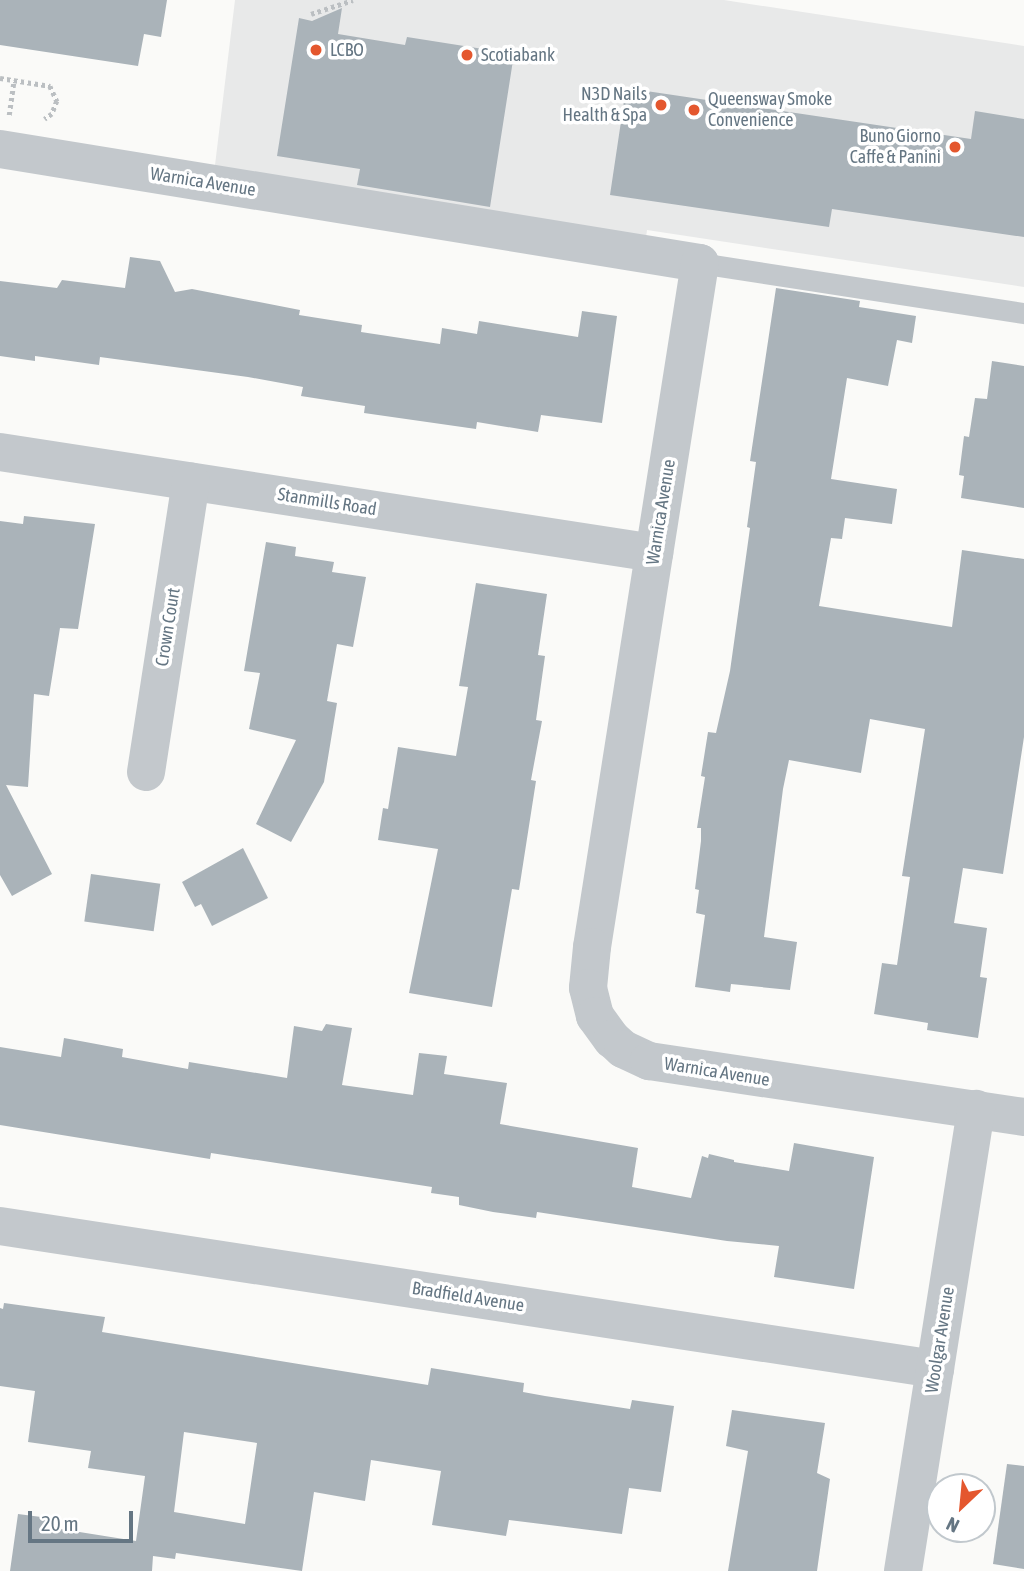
<!DOCTYPE html>
<style>
body{margin:0}
#map{position:relative;width:1024px;height:1571px;overflow:hidden;background:#fafaf8;font-family:"Asap Condensed",sans-serif}
div>[style]{position:absolute}
[style*='--x']{left:calc(var(--x)*1px);top:calc(var(--y)*1px);width:calc(var(--w)*1px);rotate:calc(var(--a)*1deg)}
.built>*{inset:0;background:#e8e9e9}
.building>*{inset:0;background:#aab3b9;transform-origin:0 0}
.path>*{height:4.5px;margin-top:-2.25px;transform-origin:0;background:repeating-linear-gradient(90deg,#bbbfc2 0 3.5px,transparent 0 7px)}
.lane>*{height:21px;margin:-10.5px;padding:0 10.5px;transform-origin:10.5px;border-radius:10.5px;background:#c3c8cc}
.street>*{height:38px;margin:-19px;padding:0 19px;transform-origin:19px;border-radius:19px;background:#c3c8cc}
.dots>*{width:19px;height:19px;translate:-50% -50%;box-sizing:border-box;border:4px solid #fff;border-radius:50%}
span{translate:-50% -50%;white-space:nowrap;text-align:center;line-height:1.15;-webkit-text-stroke:7px #fff;paint-order:stroke}
.poi-label{font-size:18px;color:#657683}
.left{translate:0 -50%;text-align:left}
.right{translate:-100% -50%;text-align:right}
.street-label{font-size:18px;color:#657683}
.north{position:absolute;left:926px;top:1473px;width:70px;height:70px;box-sizing:border-box;background:#fff;border:2px solid #c1c8cd;border-radius:50%;rotate:206deg;font-size:19px;font-weight:700;line-height:28px;text-align:center;color:#657683}
.north::after{content:'';display:block;margin:auto;width:24px;height:32px;background:#e4572e;clip-path:polygon(50% 0,100% 100%,50% 72%,0 100%)}
.scale{position:absolute;left:28px;top:1511px;width:105px;height:32px;box-sizing:border-box;border:4px solid #657683;border-top:0;padding-left:9px;font-size:21px;line-height:24px;white-space:nowrap;color:#657683;-webkit-text-stroke:5px #fff;paint-order:stroke}
</style>
<div id="map">
<div class="built">
<i style="clip-path:polygon(235px 0,724px 0,1024px 46px,1024px 287px,647px 230px,642px 268px,211px 198px)"></i>
</div>
<div class="building">
<i style="clip-path:polygon(0 0,167px 0,161px 37px,144px 34px,138px 66px,0 45px)"></i>
<i style="clip-path:polygon(342px 8px,338px 34px,405px 45px,407px 37px,514px 54px,490px 207px,357px 185px,360px 169px,277px 156px,299px 18px,312px 21px)"></i>
<i style="clip-path:polygon(626px 88px,971px 139px,975px 111px,1024px 119px,1024px 237px,832px 209px,829px 227px,610px 195px)"></i>
<i style="clip-path:polygon(130px 257px,160px 261px,175px 292px,192px 289px,300px 310px,299px 315px,362px 325px,361px 332px,440px 344px,442px 328px,477px 334px,479px 321px,578px 337px,582px 311px,617px 316px,602px 423px,541px 415px,538px 432px,477px 422px,476px 429px,364px 413px,365px 406px,301px 396px,303px 387px,248px 377px,100px 357px,99px 365px,35px 356px,35px 361px,0 356px,0 281px,57px 288px,62px 280px,125px 288px)"></i>
<i style="clip-path:polygon(776px 288px,860px 301px,859px 307px,916px 316px,912px 343px,897px 340px,888px 386px,847px 378px,831px 479px,897px 489px,892px 524px,845px 518px,842px 539px,831px 538px,819px 606px,952px 627px,962px 550px,1024px 559px,1024px 737px,1003px 874px,963px 868px,954px 923px,987px 928px,980px 977px,987px 978px,978px 1038px,927px 1030px,928px 1023px,874px 1014px,882px 963px,897px 965px,910px 877px,902px 876px,925px 729px,870px 719px,861px 773px,789px 760px,783px 789px,764px 937px,797px 942px,790px 990px,731px 984px,730px 992px,695px 987px,705px 915px,696px 913px,699px 890px,695px 889px,701px 841px,701px 828px,697px 828px,705px 777px,701px 776px,708px 732px,716px 733px,730px 671px,750px 528px,747px 527px,756px 462px,750px 461px)"></i>
<i style="clip-path:polygon(992px 361px,1024px 366px,1024px 508px,961px 498px,964px 476px,959px 475px,964px 436px,969px 437px,975px 398px,987px 399px)"></i>
<i style="clip-path:polygon(24px 516px,95px 524px,78px 629px,60px 628px,49px 696px,34px 694px,28px 787px,6px 785px,52px 874px,12px 896px,0 875px,0 521px,23px 524px)"></i>
<i style="clip-path:polygon(266px 542px,296px 547px,295px 556px,334px 562px,332px 572px,366px 577px,353px 647px,337px 644px,327px 701px,337px 703px,324px 782px,291px 842px,256px 824px,296px 740px,249px 729px,260px 673px,244px 671px)"></i>
<i style="clip-path:polygon(476px 583px,547px 594px,538px 655px,545px 656px,536px 720px,542px 721px,531px 780px,536px 781px,519px 890px,512px 889px,492px 1007px,409px 993px,438px 849px,378px 840px,383px 808px,388px 809px,398px 747px,456px 756px,468px 687px,459px 686px)"></i>
<i style="clip-path:polygon(243px 848px,268px 898px,212px 926px,201px 904px,195px 907px,182px 882px)"></i>
<i style="left:91px;top:874px;width:70px;height:48px;rotate:8deg"></i>
<i style="clip-path:polygon(326px 1024px,352px 1028px,342px 1085px,413px 1095px,419px 1053px,447px 1056px,444px 1074px,507px 1083px,500px 1124px,638px 1148px,632px 1187px,691px 1198px,702px 1156px,708px 1158px,709px 1154px,734px 1160px,734px 1162px,789px 1171px,794px 1143px,874px 1157px,854px 1289px,774px 1277px,779px 1246px,727px 1241px,537px 1212px,536px 1218px,493px 1212px,459px 1205px,459px 1197px,431px 1193px,432px 1187px,211px 1153px,210px 1159px,0 1125px,0 1047px,61px 1057px,64px 1038px,123px 1049px,122px 1057px,188px 1069px,189px 1062px,287px 1078px,294px 1026px,322px 1031px)"></i>
<i style="clip-path:polygon(evenodd,4px 1303px,105px 1317px,102px 1332px,428px 1385px,431px 1368px,524px 1383px,523px 1392px,545px 1396px,630px 1409px,632px 1400px,674px 1406px,661px 1492px,629px 1488px,622px 1534px,509px 1520px,506px 1536px,432px 1525px,441px 1471px,371px 1460px,365px 1501px,314px 1492px,302px 1571px,176px 1553px,175px 1559px,153px 1556px,152px 1571px,10px 1571px,18px 1514px,49px 1518px,48px 1527px,136px 1541px,145px 1476px,88px 1468px,91px 1451px,28px 1442px,35px 1391px,0 1386px,0 1308px,3px 1309px,4px 1303px,184px 1432px,257px 1443px,245px 1524px,174px 1512px,184px 1432px)"></i>
<i style="clip-path:polygon(732px 1410px,825px 1423px,817px 1473px,830px 1479px,817px 1571px,728px 1571px,748px 1451px,726px 1446px)"></i>
<i style="clip-path:polygon(1007px 1464px,1024px 1466px,1024px 1569px,993px 1564px)"></i>
</div>
<div class="path">
<i style="--x:311;--y:14;--w:44;--a:-18.4"></i>
<i style="--x:0;--y:78;--w:51;--a:9.1"></i>
<i style="--x:50;--y:86;--w:17;--a:65"></i>
<i style="--x:57;--y:101;--w:14;--a:111"></i>
<i style="--x:52;--y:114;--w:9;--a:144"></i>
<i style="--x:9;--y:115;--w:35;--a:-82"></i>
</div>
<div class="lane">
<i style="--x:700;--y:263;--w:328;--a:8.8"></i>
</div>
<div class="street">
<i style="--x:0;--y:149;--w:709;--a:9.25"></i>
<i style="--x:700;--y:263;--w:692;--a:98.97"></i>
<i style="--x:592;--y:947;--w:41;--a:95.6"></i>
<i style="--x:588;--y:988;--w:29;--a:76"></i>
<i style="--x:595;--y:1016;--w:29;--a:54"></i>
<i style="--x:612;--y:1039;--w:15;--a:42"></i>
<i style="--x:623;--y:1049;--w:29;--a:25"></i>
<i style="--x:649;--y:1061;--w:379;--a:8.5"></i>
<i style="--x:0;--y:452;--w:662;--a:8.78"></i>
<i style="--x:146;--y:772;--w:294;--a:-81.2"></i>
<i style="--x:0;--y:1226;--w:946;--a:8.7"></i>
<i style="--x:903;--y:1571;--w:468;--a:-81"></i>
</div>
<div class="dots">
<i style="left:316px;top:50px;background:#e4572e"></i>
<i style="left:467px;top:55px;background:#e4572e"></i>
<i style="left:661px;top:105px;background:#e4572e"></i>
<i style="left:694px;top:110px;background:#e4572e"></i>
<i style="left:955px;top:147px;background:#e4572e"></i>
</div>
<div class="poi-label">
<span class="left" style="left:330px;top:50px">LCBO</span>
<span class="left" style="left:481px;top:55px">Scotiabank</span>
<span class="right" style="left:647px;top:105px">N3D Nails<br>Health &amp; Spa</span>
<span class="left" style="left:708px;top:110px">Queensway Smoke<br>Convenience</span>
<span class="right" style="left:941px;top:147px">Buno Giorno<br>Caffe &amp; Panini</span>
</div>
<div class="street-label">
<span style="left:203px;top:182px;rotate:9deg">Warnica Avenue</span>
<span style="left:327px;top:502px;rotate:9deg">Stanmills Road</span>
<span style="left:661px;top:512px;rotate:-81deg">Warnica Avenue</span>
<span style="left:168px;top:627px;rotate:-81deg">Crown Court</span>
<span style="left:717px;top:1072px;rotate:9deg">Warnica Avenue</span>
<span style="left:468px;top:1297px;rotate:9deg">Bradfield Avenue</span>
<span style="left:940px;top:1340px;rotate:-81deg">Woolgar Avenue</span>
</div>
<div class="north">N</div>
<div class="scale">20 m</div>
</div>
